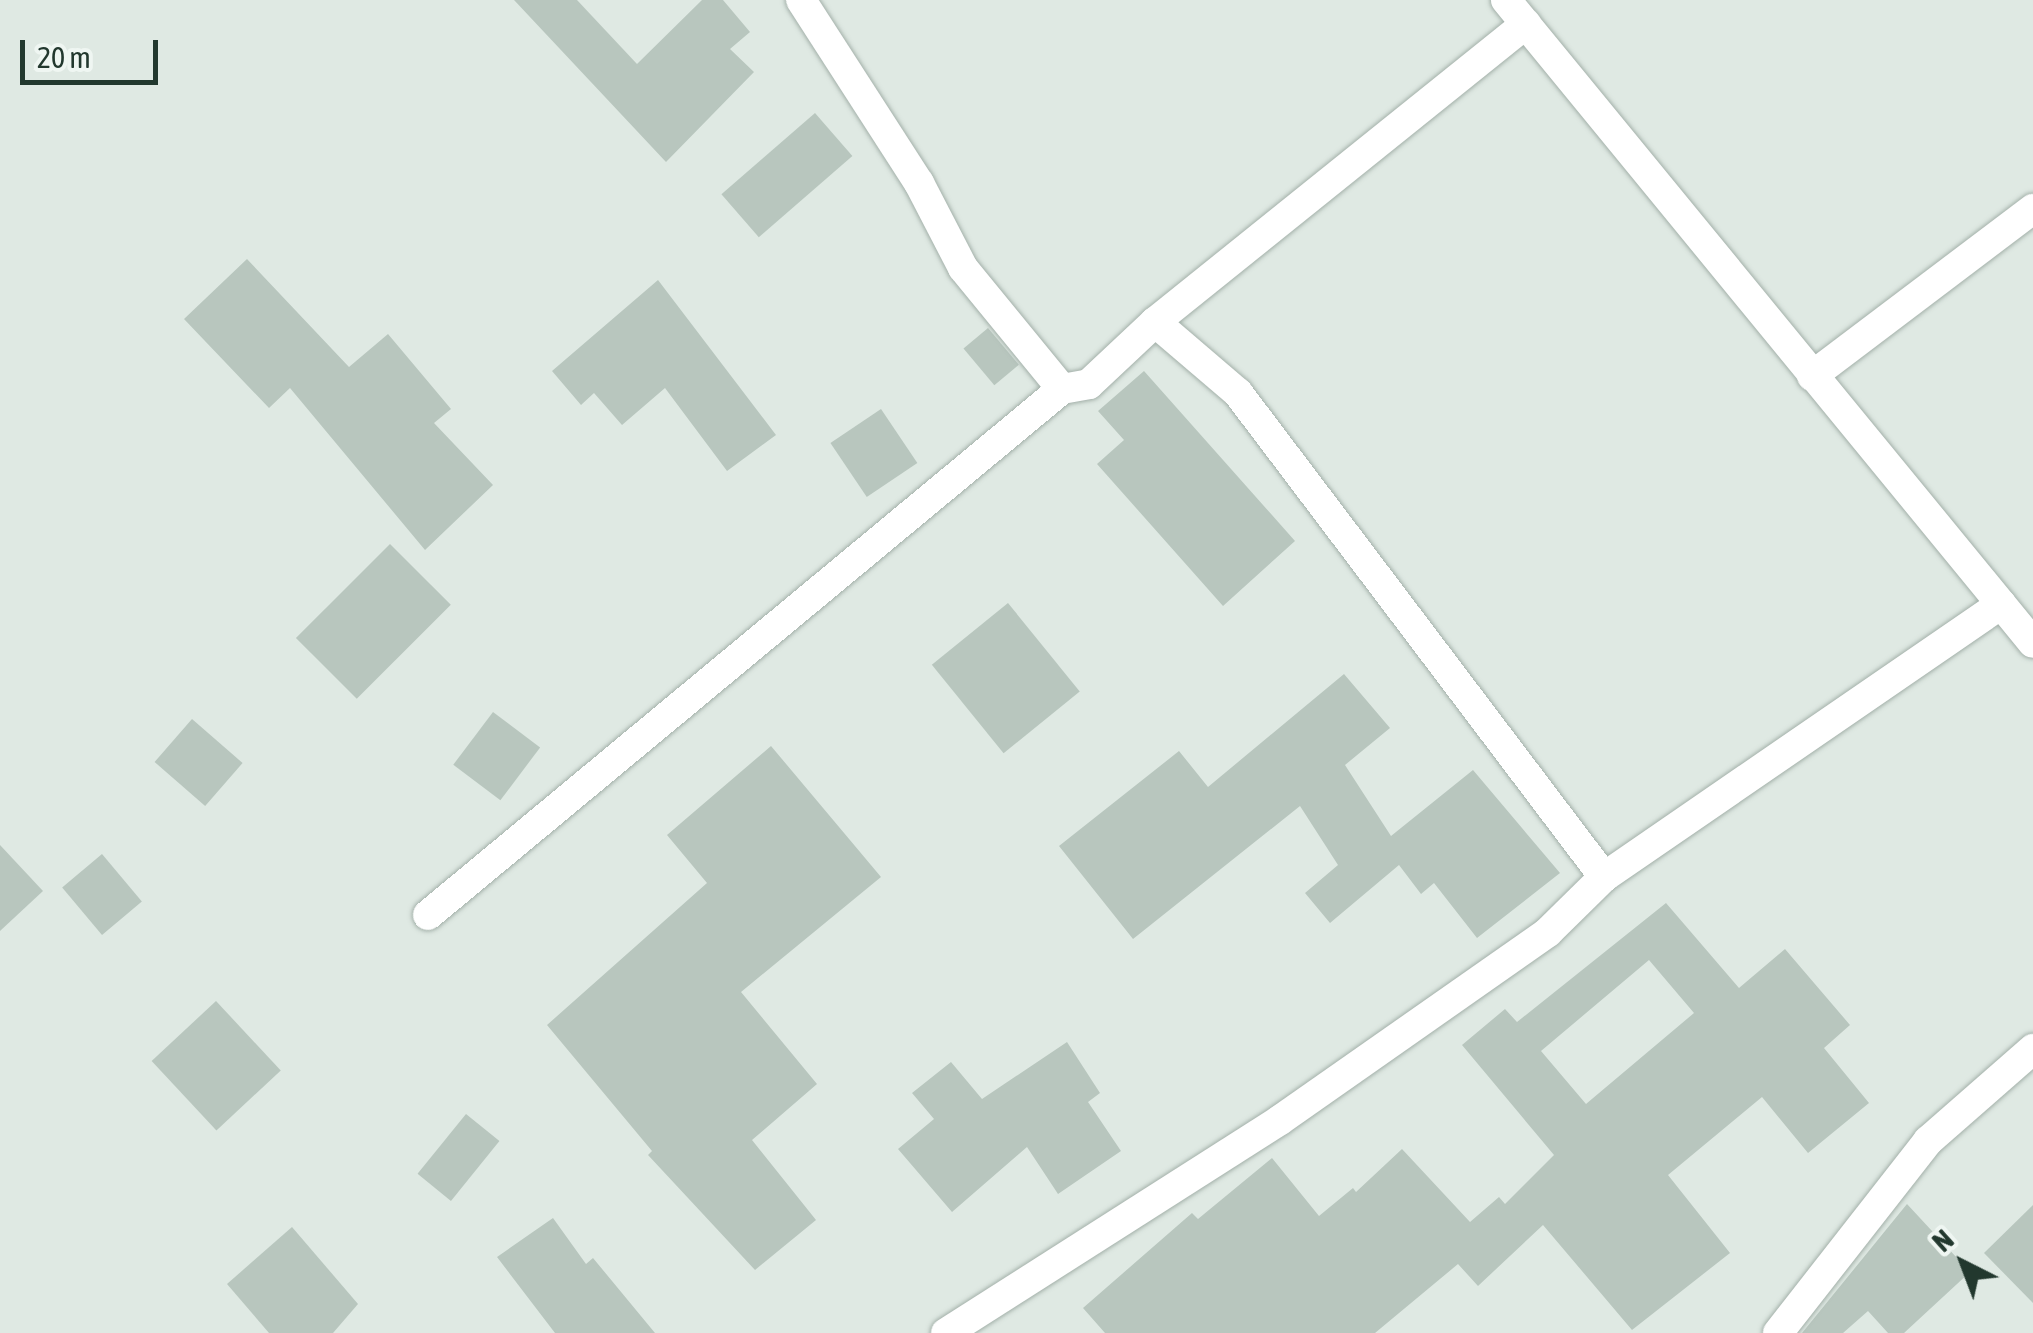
<!DOCTYPE html>
<style>
body{margin:0}
#map{position:relative;width:2033px;height:1333px;overflow:hidden;background:#dfe9e3;font-family:"Asap Condensed",sans-serif}
div>[style]{position:absolute}
[style*='--x']{left:calc(var(--x)*1px);top:calc(var(--y)*1px);width:calc(var(--w)*1px);rotate:calc(var(--a)*1deg)}
.building>*{inset:0;background:#b8c6be;transform-origin:0 0}
.roads{filter:drop-shadow(0 0 2px #a3b0a9) drop-shadow(0 0 2px #a3b0a9)}
.minor>*{height:30px;margin:-15px;padding:0 15px;transform-origin:15px;border-radius:15px;background:#fff}
.tertiary>*{height:30px;margin:-15px;padding:0 15px;transform-origin:15px;border-radius:15px;background:#fff}
span{translate:-50% -50%;white-space:nowrap;text-align:center;line-height:1.15;-webkit-text-stroke:8px #eff6f2;paint-order:stroke}
.north{position:absolute;left:1913px;top:1213px;width:100px;height:100px;-webkit-text-stroke:8px #eff6f2;paint-order:stroke;rotate:318deg;font-size:28px;font-weight:700;line-height:40px;text-align:center;color:#22382e}
.north::after{content:'';display:block;margin:auto;width:35px;height:45px;background:#22382e;clip-path:polygon(50% 0,100% 100%,50% 72%,0 100%)}
.scale{position:absolute;left:20px;top:40px;width:138px;height:45px;box-sizing:border-box;border:5px solid #22382e;border-top:0;padding-left:12px;font-size:30px;line-height:35px;white-space:nowrap;color:#22382e;-webkit-text-stroke:8px #eff6f2;paint-order:stroke}
</style>
<div id="map">
<div class="building">
<i style="clip-path:polygon(514px 0,577px 0,637px 64px,702px 0,723px 0,750px 32px,730px 49px,754px 72px,666px 162px)"></i>
<i style="left:815px;top:113px;width:57px;height:124px;rotate:49deg"></i>
<i style="clip-path:polygon(247px 259px,349px 367px,388px 334px,451px 409px,434px 423px,493px 485px,425px 550px,290px 388px,269px 408px,184px 319px)"></i>
<i style="clip-path:polygon(658px 280px,776px 435px,727px 471px,665px 388px,622px 425px,594px 393px,581px 405px,552px 371px)"></i>
<i style="left:988px;top:328px;width:48px;height:32px;rotate:50deg"></i>
<i style="clip-path:polygon(1144px 371px,1295px 541px,1223px 606px,1097px 464px,1124px 440px,1098px 411px)"></i>
<i style="left:881px;top:409px;width:65px;height:61px;rotate:56deg"></i>
<i style="left:390px;top:544px;width:86px;height:133px;rotate:45deg"></i>
<i style="left:1008px;top:603px;width:114px;height:98px;rotate:51deg"></i>
<i style="clip-path:polygon(1344px 674px,1390px 728px,1345px 765px,1391px 836px,1473px 770px,1560px 873px,1477px 938px,1434px 883px,1421px 894px,1399px 865px,1330px 923px,1305px 893px,1338px 865px,1300px 806px,1133px 939px,1059px 846px,1179px 751px,1208px 787px)"></i>
<i style="left:493px;top:712px;width:59px;height:66px;rotate:37deg"></i>
<i style="left:192px;top:719px;width:67px;height:57px;rotate:41deg"></i>
<i style="clip-path:polygon(771px 746px,881px 877px,741px 992px,817px 1084px,752px 1140px,816px 1220px,755px 1270px,648px 1155px,652px 1151px,547px 1025px,707px 883px,667px 835px)"></i>
<i style="clip-path:polygon(0 845px,43px 891px,0 931px)"></i>
<i style="left:102px;top:854px;width:62px;height:52px;rotate:50deg"></i>
<i style="clip-path:polygon(evenodd,1666px 903px,1739px 988px,1785px 949px,1850px 1025px,1824px 1048px,1869px 1103px,1808px 1153px,1762px 1097px,1668px 1175px,1730px 1253px,1632px 1330px,1543px 1225px,1478px 1286px,1458px 1264px,1375px 1333px,1105px 1333px,1083px 1308px,1192px 1213px,1198px 1219px,1272px 1158px,1319px 1216px,1353px 1188px,1356px 1192px,1402px 1149px,1470px 1222px,1499px 1197px,1505px 1204px,1554px 1155px,1462px 1045px,1505px 1009px,1517px 1022px,1666px 903px,1649px 960px,1694px 1013px,1586px 1104px,1541px 1051px,1649px 960px)"></i>
<i style="left:216px;top:1001px;width:95px;height:88px;rotate:47deg"></i>
<i style="clip-path:polygon(1067px 1042px,1100px 1093px,1088px 1102px,1121px 1151px,1058px 1194px,1027px 1147px,952px 1212px,898px 1149px,934px 1119px,912px 1093px,951px 1062px,982px 1099px)"></i>
<i style="left:466px;top:1114px;width:43px;height:77px;rotate:39deg"></i>
<i style="clip-path:polygon(1907px 1204px,1970px 1272px,1904px 1333px,1888px 1333px,1868px 1311px,1843px 1333px,1802px 1333px)"></i>
<i style="clip-path:polygon(2033px 1205px,2033px 1303px,1984px 1253px)"></i>
<i style="clip-path:polygon(553px 1218px,586px 1264px,593px 1258px,655px 1333px,555px 1333px,497px 1257px)"></i>
<i style="clip-path:polygon(292px 1227px,358px 1304px,333px 1333px,269px 1333px,227px 1284px)"></i>
</div>
<div class="roads">
<div class="minor">
<i style="--x:801;--y:0;--w:218;--a:57.2"></i>
<i style="--x:919;--y:183;--w:96;--a:62.6"></i>
<i style="--x:963;--y:268;--w:156;--a:50.7"></i>
<i style="--x:1062;--y:389;--w:27;--a:-10"></i>
<i style="--x:1089;--y:384;--w:91;--a:-43.2"></i>
<i style="--x:1155;--y:322;--w:476;--a:-38.8"></i>
<i style="--x:1155;--y:322;--w:109;--a:40.5"></i>
<i style="--x:1238;--y:393;--w:607;--a:52.9"></i>
<i style="--x:1812;--y:376;--w:277;--a:-37.1"></i>
<i style="--x:428;--y:915;--w:824;--a:-39.68"></i>
<i style="--x:946;--y:1333;--w:396;--a:-32.5"></i>
<i style="--x:1280;--y:1120;--w:327;--a:-35"></i>
<i style="--x:1548;--y:932;--w:78;--a:-44.5"></i>
<i style="--x:1604;--y:877;--w:482;--a:-34.5"></i>
<i style="--x:1778;--y:1333;--w:244;--a:-52"></i>
<i style="--x:1928;--y:1141;--w:140;--a:-41.2"></i>
</div>
<div class="tertiary">
<i style="--x:1506;--y:0;--w:831;--a:50.66"></i>
</div>
</div>
<div class="north">N</div>
<div class="scale">20 m</div>
</div>
